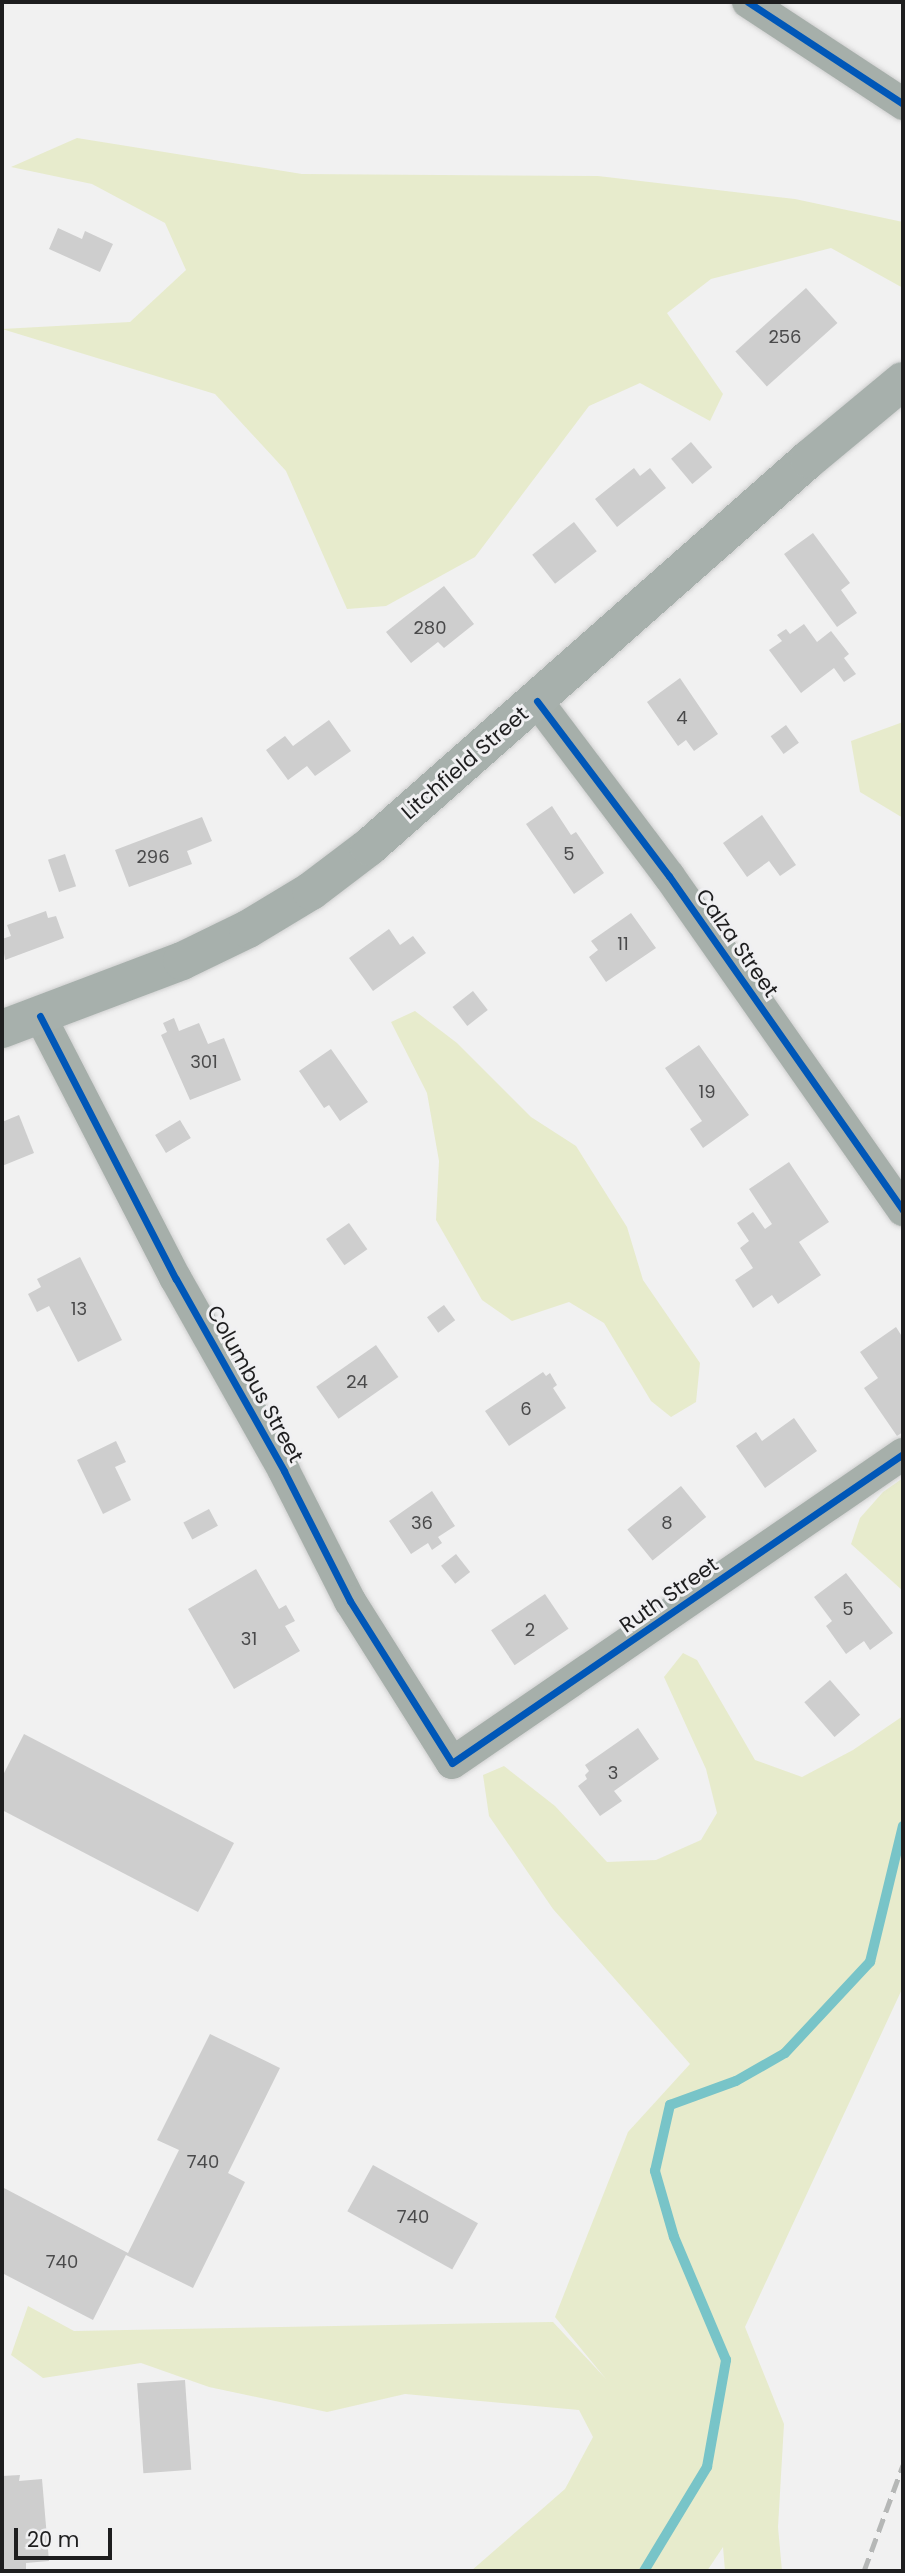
<!DOCTYPE html>
<style>
body{margin:0}
#map{position:relative;width:905px;height:2573px;overflow:hidden;background:#f1f1f1;font-family:Poppins,sans-serif}
div>[style]{position:absolute}
[style*='--x']{left:calc(var(--x)*1px);top:calc(var(--y)*1px);width:calc(var(--w)*1px);rotate:calc(var(--a)*1deg)}
.green>*{inset:0;background:#e7ebcc}
.stream>*{height:10px;margin:-5px;padding:0 5px;transform-origin:5px;border-radius:5px;background:#78c4c8}
.building>*{inset:0;background:#cecece;transform-origin:0 0}
.roads{filter:drop-shadow(0 0 2px #cfcfcf) drop-shadow(0 0 2px #cfcfcf)}
.minor>*{height:32px;margin:-16px;padding:0 16px;transform-origin:16px;border-radius:16px;background:#a6afaa}
.major>*{height:38px;margin:-19px;padding:0 19px;transform-origin:19px;border-radius:19px;background:#a7b0ac}
.rail>*{height:5px;margin-top:-2.5px;transform-origin:0;background:repeating-linear-gradient(90deg,#b5b7b6 0 14px,transparent 0 21px)}
.cycleway>*{height:7px;margin:-3.5px;padding:0 3.5px;transform-origin:3.5px;border-radius:3.5px;background:#0057b8}
span{translate:-50% -50%;white-space:nowrap;text-align:center;line-height:1.15;-webkit-text-stroke:6px #f0f0f2;paint-order:stroke}
.number-label{font-size:18px;color:#4a4a4b}
.number-label span{-webkit-text-stroke-width:0}
.street-label{font-size:21px;color:#1e1e1f}
.frame{position:absolute;inset:0;border:4px solid #1e1e1f;pointer-events:none}
.scale{position:absolute;left:14px;top:2528px;width:98px;height:32px;box-sizing:border-box;border:4px solid #1e1e1f;border-top:0;padding-left:9px;font-size:21px;line-height:24px;white-space:nowrap;color:#1e1e1f;-webkit-text-stroke:5px #f0f0f2;paint-order:stroke}
</style>
<div id="map">
<div class="green">
<i style="clip-path:polygon(77px 138px,302px 174px,598px 176px,795px 199px,903px 222px,903px 288px,831px 248px,711px 279px,667px 313px,723px 394px,710px 421px,640px 383px,589px 406px,475px 557px,386px 606px,347px 609px,286px 471px,215px 394px,2px 329px,130px 322px,186px 270px,165px 223px,92px 184px,11px 167px)"></i>
<i style="clip-path:polygon(903px 722px,903px 818px,860px 792px,851px 741px)"></i>
<i style="clip-path:polygon(415px 1011px,457px 1043px,531px 1117px,576px 1146px,627px 1227px,643px 1280px,700px 1363px,696px 1402px,671px 1417px,651px 1401px,604px 1323px,569px 1302px,512px 1321px,482px 1300px,436px 1220px,439px 1161px,427px 1093px,391px 1022px)"></i>
<i style="clip-path:polygon(903px 1478px,903px 1591px,851px 1544px,860px 1518px,883px 1492px)"></i>
<i style="clip-path:polygon(683px 1653px,697px 1660px,755px 1760px,802px 1777px,853px 1750px,903px 1716px,903px 1987px,745px 2327px,784px 2424px,778px 2527px,782px 2571px,725px 2571px,723px 2547px,707px 2571px,471px 2571px,565px 2489px,593px 2437px,579px 2410px,405px 2394px,327px 2412px,209px 2387px,141px 2363px,43px 2378px,11px 2355px,28px 2306px,74px 2331px,553px 2322px,606px 2379px,555px 2317px,628px 2132px,690px 2064px,553px 1909px,489px 1816px,483px 1775px,504px 1766px,555px 1806px,607px 1862px,656px 1860px,701px 1840px,717px 1813px,706px 1769px,664px 1677px)"></i>
</div>
<div class="stream">
<i style="--x:644;--y:2571;--w:122;--a:-58.8"></i>
<i style="--x:707;--y:2467;--w:109;--a:-79.9"></i>
<i style="--x:726;--y:2360;--w:134;--a:-112.9"></i>
<i style="--x:674;--y:2237;--w:69;--a:-106.1"></i>
<i style="--x:655;--y:2171;--w:68;--a:-77.2"></i>
<i style="--x:670;--y:2105;--w:70;--a:-20"></i>
<i style="--x:736;--y:2081;--w:56;--a:-29.7"></i>
<i style="--x:785;--y:2053;--w:125;--a:-47"></i>
<i style="--x:870;--y:1962;--w:140;--a:-76.4"></i>
</div>
<div class="building">
<i style="clip-path:polygon(58px 228px,82px 239px,85px 231px,113px 244px,100px 272px,49px 249px)"></i>
<i style="left:806px;top:288px;width:47px;height:95px;rotate:48deg"></i>
<i style="left:691px;top:442px;width:33px;height:26px;rotate:50deg"></i>
<i style="clip-path:polygon(634px 468px,640px 476px,650px 468px,666px 488px,617px 527px,595px 499px)"></i>
<i style="left:574px;top:522px;width:37px;height:53px;rotate:52deg"></i>
<i style="clip-path:polygon(813px 533px,850px 583px,841px 590px,857px 613px,837px 627px,784px 554px)"></i>
<i style="clip-path:polygon(444px 586px,474px 624px,444px 648px,438px 642px,411px 663px,386px 632px)"></i>
<i style="clip-path:polygon(804px 624px,817px 642px,831px 631px,849px 654px,844px 658px,856px 674px,844px 682px,834px 668px,801px 693px,769px 650px,782px 641px,777px 635px,786px 629px,790px 634px)"></i>
<i style="clip-path:polygon(680px 678px,718px 734px,694px 751px,686px 740px,678px 746px,647px 702px)"></i>
<i style="clip-path:polygon(329px 720px,351px 751px,315px 776px,307px 766px,288px 780px,266px 750px,285px 736px,293px 746px)"></i>
<i style="left:786px;top:725px;width:22px;height:19px;rotate:54deg"></i>
<i style="clip-path:polygon(552px 806px,571px 835px,576px 832px,604px 873px,574px 894px,526px 824px)"></i>
<i style="clip-path:polygon(762px 815px,796px 865px,780px 876px,769px 861px,747px 877px,723px 843px)"></i>
<i style="clip-path:polygon(202px 817px,212px 841px,187px 851px,192px 864px,129px 887px,115px 850px)"></i>
<i style="left:65px;top:854px;width:34px;height:18px;rotate:71deg"></i>
<i style="clip-path:polygon(46px 911px,48px 918px,56px 916px,64px 938px,5px 960px,2px 939px,11px 936px,7px 925px)"></i>
<i style="clip-path:polygon(631px 913px,656px 948px,606px 982px,589px 957px,598px 950px,591px 941px)"></i>
<i style="clip-path:polygon(389px 929px,400px 945px,413px 936px,426px 953px,373px 991px,349px 958px)"></i>
<i style="left:473px;top:991px;width:24px;height:26px;rotate:52deg"></i>
<i style="clip-path:polygon(174px 1018px,179px 1031px,199px 1023px,208px 1044px,224px 1038px,241px 1080px,190px 1100px,161px 1035px,167px 1032px,163px 1023px)"></i>
<i style="clip-path:polygon(699px 1045px,749px 1115px,703px 1148px,690px 1129px,702px 1121px,665px 1068px)"></i>
<i style="clip-path:polygon(331px 1049px,368px 1102px,340px 1121px,329px 1105px,324px 1108px,299px 1071px)"></i>
<i style="clip-path:polygon(19px 1115px,34px 1153px,2px 1166px,2px 1122px)"></i>
<i style="left:180px;top:1120px;width:21px;height:29px;rotate:59deg"></i>
<i style="clip-path:polygon(789px 1162px,829px 1222px,799px 1242px,821px 1275px,778px 1304px,772px 1295px,753px 1308px,735px 1280px,753px 1268px,740px 1248px,749px 1241px,737px 1223px,753px 1212px,765px 1229px,772px 1224px,749px 1189px)"></i>
<i style="left:349px;top:1223px;width:32px;height:28px;rotate:55deg"></i>
<i style="clip-path:polygon(80px 1257px,122px 1340px,78px 1362px,49px 1306px,37px 1312px,28px 1294px,41px 1287px,37px 1279px)"></i>
<i style="left:444px;top:1305px;width:19px;height:21px;rotate:54deg"></i>
<i style="clip-path:polygon(896px 1327px,903px 1338px,903px 1432px,897px 1436px,864px 1388px,878px 1378px,860px 1352px)"></i>
<i style="left:376px;top:1345px;width:39px;height:73px;rotate:55deg"></i>
<i style="clip-path:polygon(543px 1372px,546px 1376px,550px 1373px,557px 1385px,553px 1388px,566px 1408px,509px 1446px,485px 1411px)"></i>
<i style="clip-path:polygon(794px 1418px,817px 1451px,765px 1488px,736px 1446px,756px 1432px,762px 1441px)"></i>
<i style="clip-path:polygon(116px 1441px,126px 1462px,115px 1467px,131px 1500px,103px 1514px,77px 1460px)"></i>
<i style="left:681px;top:1486px;width:40px;height:69px;rotate:51deg"></i>
<i style="clip-path:polygon(432px 1491px,455px 1526px,438px 1537px,442px 1543px,432px 1550px,428px 1543px,411px 1554px,389px 1521px)"></i>
<i style="left:209px;top:1509px;width:19px;height:29px;rotate:62deg"></i>
<i style="left:456px;top:1554px;width:23px;height:19px;rotate:52deg"></i>
<i style="clip-path:polygon(256px 1569px,279px 1609px,286px 1605px,295px 1621px,285px 1626px,300px 1651px,234px 1689px,188px 1609px)"></i>
<i style="clip-path:polygon(846px 1573px,893px 1633px,870px 1650px,864px 1641px,846px 1654px,826px 1626px,832px 1621px,814px 1597px)"></i>
<i style="left:545px;top:1594px;width:42px;height:65px;rotate:56deg"></i>
<i style="left:830px;top:1680px;width:46px;height:34px;rotate:49deg"></i>
<i style="clip-path:polygon(638px 1728px,659px 1759px,614px 1791px,622px 1801px,600px 1816px,578px 1786px,587px 1779px,585px 1775px,589px 1771px,585px 1765px)"></i>
<i style="clip-path:polygon(24px 1734px,234px 1843px,198px 1912px,2px 1810px,2px 1777px)"></i>
<i style="clip-path:polygon(210px 2034px,280px 2068px,228px 2173px,245px 2182px,193px 2288px,126px 2255px,93px 2320px,2px 2273px,2px 2187px,128px 2253px,179px 2150px,157px 2140px)"></i>
<i style="left:373px;top:2165px;width:120px;height:53px;rotate:29deg"></i>
<i style="left:185px;top:2380px;width:90px;height:48px;rotate:86deg"></i>
<i style="clip-path:polygon(20px 2475px,19px 2481px,42px 2479px,49px 2561px,26px 2563px,26px 2571px,2px 2571px,2px 2476px)"></i>
</div>
<div class="roads">
<div class="minor">
<i style="--x:748;--y:2;--w:186;--a:33.3"></i>
<i style="--x:537;--y:701;--w:219;--a:53"></i>
<i style="--x:669;--y:876;--w:408;--a:55"></i>
<i style="--x:40;--y:1016;--w:296;--a:62.7"></i>
<i style="--x:176;--y:1279;--w:220;--a:60.6"></i>
<i style="--x:284;--y:1471;--w:146;--a:63.1"></i>
<i style="--x:350;--y:1601;--w:191;--a:57.8"></i>
<i style="--x:452;--y:1763;--w:547;--a:-34.42"></i>
</div>
<div class="major">
<i style="--x:2;--y:1029;--w:192;--a:-20.7"></i>
<i style="--x:182;--y:961;--w:73;--a:-25.9"></i>
<i style="--x:248;--y:929;--w:74;--a:-31.1"></i>
<i style="--x:311;--y:891;--w:73;--a:-37.2"></i>
<i style="--x:369;--y:847;--w:587;--a:-41.41"></i>
<i style="--x:809;--y:459;--w:122;--a:-39.7"></i>
</div>
</div>
<div class="rail">
<i style="--x:864;--y:2571;--w:113;--a:-69.8"></i>
</div>
<div class="cycleway">
<i style="--x:748;--y:2;--w:186;--a:33.3"></i>
<i style="--x:537;--y:701;--w:219;--a:53"></i>
<i style="--x:669;--y:876;--w:408;--a:55"></i>
<i style="--x:40;--y:1016;--w:296;--a:62.7"></i>
<i style="--x:176;--y:1279;--w:220;--a:60.6"></i>
<i style="--x:284;--y:1471;--w:146;--a:63.1"></i>
<i style="--x:350;--y:1601;--w:191;--a:57.8"></i>
<i style="--x:452;--y:1763;--w:547;--a:-34.42"></i>
</div>
<div class="number-label">
<span style="left:785px;top:337px">256</span>
<span style="left:430px;top:628px">280</span>
<span style="left:682px;top:718px">4</span>
<span style="left:569px;top:854px">5</span>
<span style="left:153px;top:857px">296</span>
<span style="left:623px;top:944px">11</span>
<span style="left:204px;top:1062px">301</span>
<span style="left:707px;top:1092px">19</span>
<span style="left:79px;top:1309px">13</span>
<span style="left:357px;top:1382px">24</span>
<span style="left:526px;top:1409px">6</span>
<span style="left:422px;top:1523px">36</span>
<span style="left:667px;top:1523px">8</span>
<span style="left:848px;top:1609px">5</span>
<span style="left:530px;top:1630px">2</span>
<span style="left:249px;top:1639px">31</span>
<span style="left:613px;top:1773px">3</span>
<span style="left:203px;top:2162px">740</span>
<span style="left:413px;top:2217px">740</span>
<span style="left:62px;top:2262px">740</span>
</div>
<div class="street-label">
<span style="left:465px;top:763px;rotate:-41deg">Litchfield Street</span>
<span style="left:737px;top:943px;rotate:55deg">Calza Street</span>
<span style="left:255px;top:1384px;rotate:61deg">Columbus Street</span>
<span style="left:669px;top:1595px;rotate:-35deg">Ruth Street</span>
</div>
<div class="frame"></div>
<div class="scale">20 m</div>
</div>
